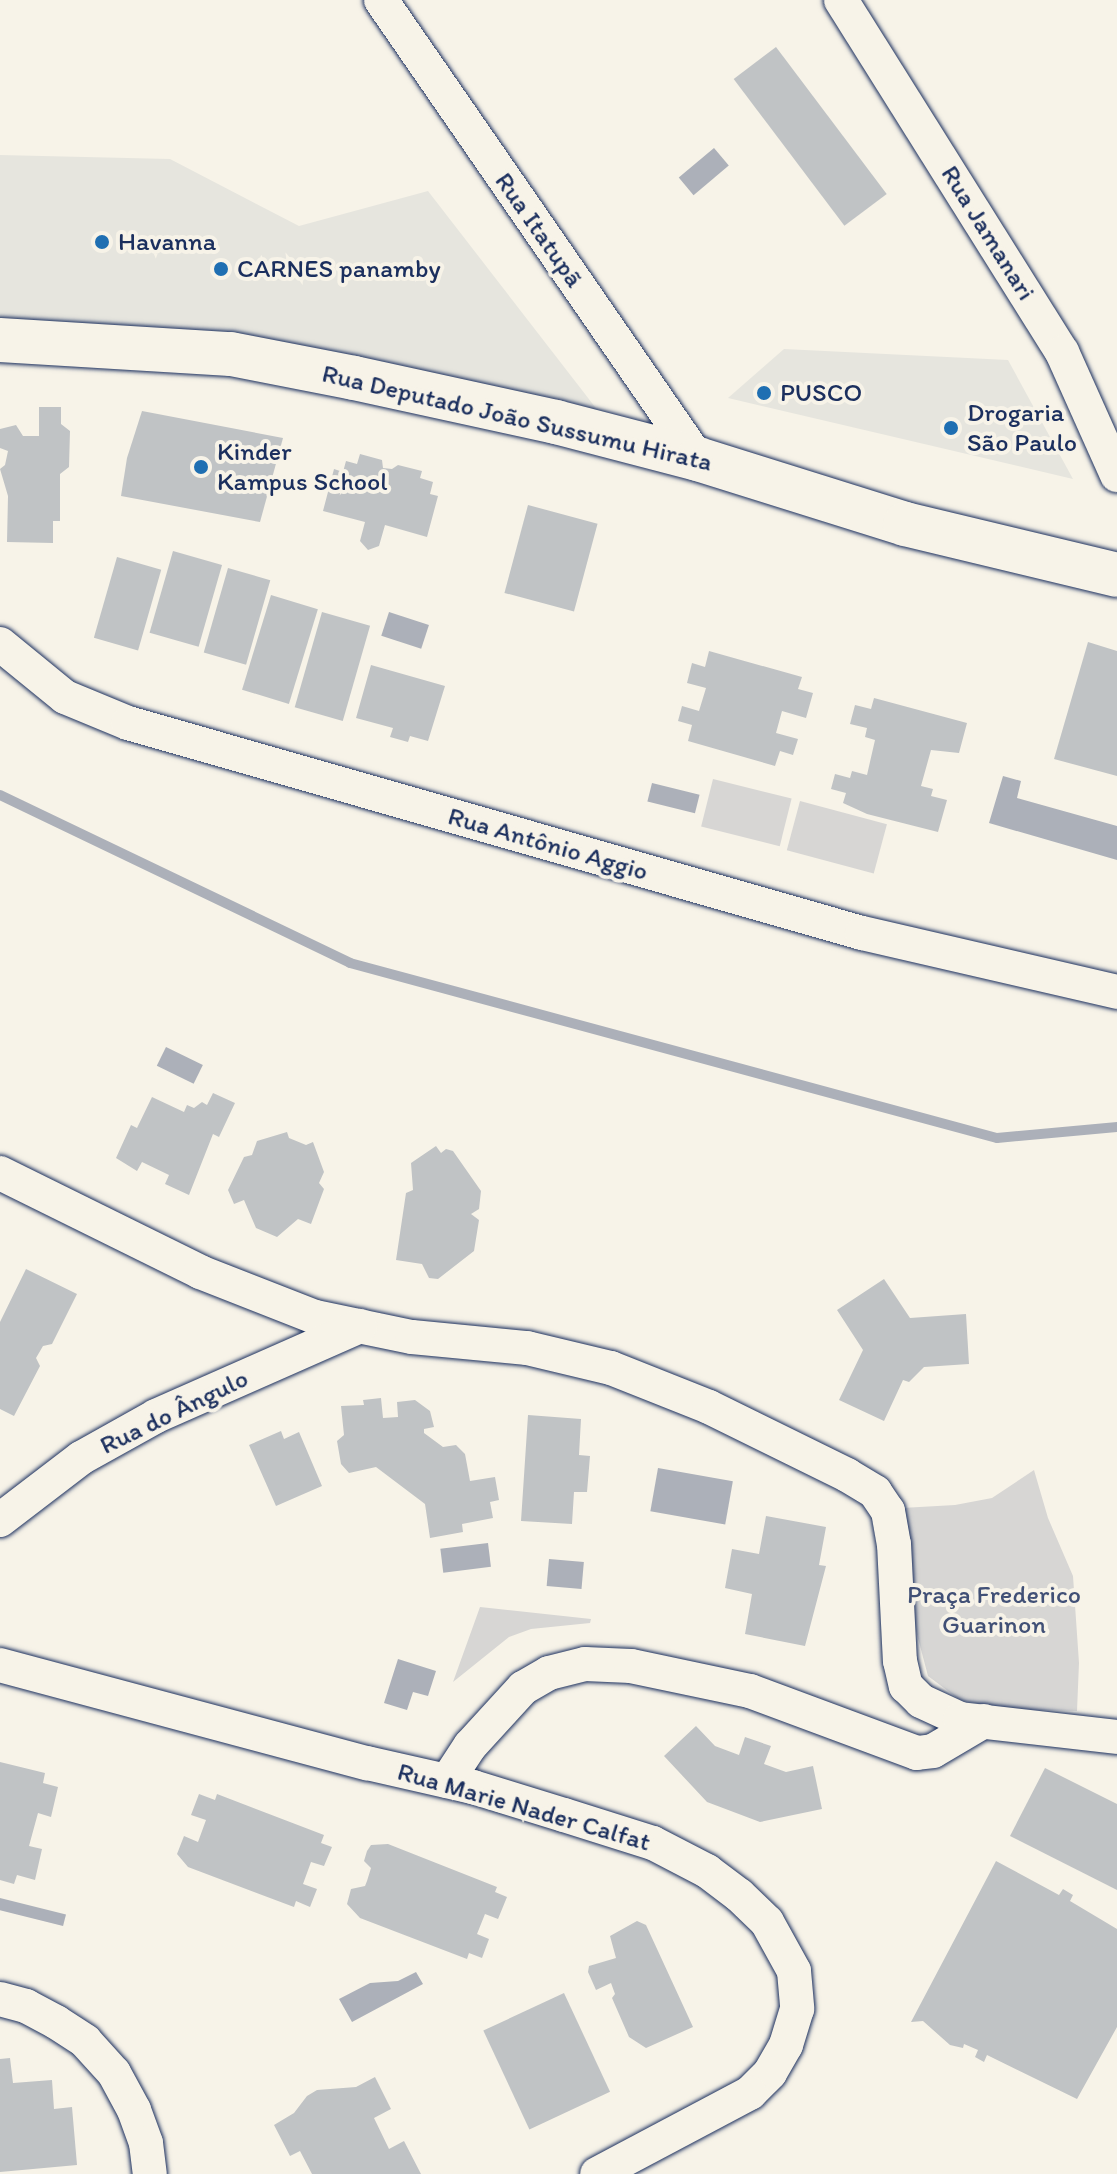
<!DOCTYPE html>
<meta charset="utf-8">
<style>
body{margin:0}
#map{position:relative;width:1117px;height:2174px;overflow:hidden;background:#f7f3e8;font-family:Itim,sans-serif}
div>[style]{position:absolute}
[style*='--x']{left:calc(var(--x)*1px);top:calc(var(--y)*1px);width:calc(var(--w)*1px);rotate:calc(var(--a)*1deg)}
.built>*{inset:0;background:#e6e5de}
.green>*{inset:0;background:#d7d6d4;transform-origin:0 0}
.water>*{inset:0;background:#acb0b9;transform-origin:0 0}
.stream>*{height:10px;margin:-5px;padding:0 5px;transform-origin:5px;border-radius:5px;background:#acb0b9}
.building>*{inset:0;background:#c0c3c5;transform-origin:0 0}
.roads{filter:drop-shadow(0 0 2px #1b2f5e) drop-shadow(0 0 2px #1b2f5e)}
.street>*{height:34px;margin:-17px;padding:0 17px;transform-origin:17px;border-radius:17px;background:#f7f3e8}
.secondary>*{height:44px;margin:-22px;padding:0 22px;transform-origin:22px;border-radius:22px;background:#f7f3e8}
.dots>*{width:22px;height:22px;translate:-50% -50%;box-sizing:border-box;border:4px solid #f7f3e8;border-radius:50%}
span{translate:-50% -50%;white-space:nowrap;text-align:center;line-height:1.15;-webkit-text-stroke:8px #f7f3e8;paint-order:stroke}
.street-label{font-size:26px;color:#1b2f5e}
.poi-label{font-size:26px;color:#1b2f5e}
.left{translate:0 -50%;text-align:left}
.park-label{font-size:26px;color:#415076}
</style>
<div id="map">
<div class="built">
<i style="clip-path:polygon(0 155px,170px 159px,299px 226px,428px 191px,609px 425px,0 329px)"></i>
<i style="clip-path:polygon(784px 349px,1008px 360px,1073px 479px,728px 398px)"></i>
</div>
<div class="green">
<i style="left:713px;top:779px;width:81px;height:49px;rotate:14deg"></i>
<i style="left:800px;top:801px;width:90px;height:51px;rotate:15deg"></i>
<i style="clip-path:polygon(1034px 1470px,1048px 1518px,1073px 1576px,1079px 1663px,1077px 1711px,1006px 1709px,960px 1700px,928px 1676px,914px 1623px,902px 1508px,955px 1505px,992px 1498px)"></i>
<i style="clip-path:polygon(480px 1607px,591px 1619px,590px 1623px,531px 1629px,509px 1637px,453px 1682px)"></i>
</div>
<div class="water">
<i style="left:714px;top:148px;width:23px;height:46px;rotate:50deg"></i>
<i style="left:389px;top:612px;width:42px;height:25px;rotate:18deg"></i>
<i style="clip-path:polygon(1003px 776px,1021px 781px,1017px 798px,1117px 826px,1117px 860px,989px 823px)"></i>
<i style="left:652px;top:783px;width:49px;height:19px;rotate:14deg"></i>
<i style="left:166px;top:1047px;width:41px;height:21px;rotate:26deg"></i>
<i style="left:658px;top:1468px;width:76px;height:44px;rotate:10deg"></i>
<i style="left:488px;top:1543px;width:24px;height:48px;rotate:83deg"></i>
<i style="left:549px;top:1559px;width:35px;height:27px;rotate:5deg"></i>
<i style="clip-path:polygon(398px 1659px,436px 1671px,428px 1696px,413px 1692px,407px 1710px,384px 1703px)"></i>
<i style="left:0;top:1898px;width:68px;height:12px;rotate:14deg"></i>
<i style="clip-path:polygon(416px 1972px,423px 1984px,352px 2022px,339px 1999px,370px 1983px,398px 1981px)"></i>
</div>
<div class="stream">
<i style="--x:0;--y:795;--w:388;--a:25.6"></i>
<i style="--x:350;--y:963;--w:670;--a:15.14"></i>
<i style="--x:997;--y:1138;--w:121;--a:-5.2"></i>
</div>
<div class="building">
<i style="left:776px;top:47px;width:184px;height:53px;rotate:53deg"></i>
<i style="clip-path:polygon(39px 407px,61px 407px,61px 424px,70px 431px,69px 467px,60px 474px,60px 521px,53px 521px,53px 543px,7px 542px,8px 496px,0 469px,5px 465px,8px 451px,0 448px,0 429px,16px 425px,23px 436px,39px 436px)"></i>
<i style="clip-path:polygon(142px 411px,283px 438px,260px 522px,121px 496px,127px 458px)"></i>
<i style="clip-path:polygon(360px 454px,382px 460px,383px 468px,392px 469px,398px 465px,422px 471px,420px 478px,433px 482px,430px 494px,438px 496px,427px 537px,385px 525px,379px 546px,368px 550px,360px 541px,365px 522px,323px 511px,334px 469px,343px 472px,346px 461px,357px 464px)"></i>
<i style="left:528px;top:505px;width:72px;height:91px;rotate:15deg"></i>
<i style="left:173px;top:551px;width:51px;height:85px;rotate:16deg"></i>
<i style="left:117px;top:557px;width:46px;height:84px;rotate:16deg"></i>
<i style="left:228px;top:568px;width:44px;height:88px;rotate:16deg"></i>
<i style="left:271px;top:595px;width:49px;height:99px;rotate:17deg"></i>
<i style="left:322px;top:612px;width:50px;height:99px;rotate:16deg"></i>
<i style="clip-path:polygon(1088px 642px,1117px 651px,1117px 776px,1054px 759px)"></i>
<i style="clip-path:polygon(709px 651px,802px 677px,798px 689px,813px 693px,806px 718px,782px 711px,776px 733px,798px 739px,793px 755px,780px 751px,775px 766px,688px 741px,692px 725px,678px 721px,682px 706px,699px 711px,706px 688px,687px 683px,692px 663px,705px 667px)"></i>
<i style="clip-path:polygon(371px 665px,445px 686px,428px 741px,410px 736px,408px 742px,390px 737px,393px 728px,356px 718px)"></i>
<i style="clip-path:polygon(874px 698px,967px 723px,959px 753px,931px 750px,921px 786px,933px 789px,931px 796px,947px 800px,938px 832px,867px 814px,843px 803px,846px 793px,831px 789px,835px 774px,850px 778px,852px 771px,867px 775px,875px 740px,865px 737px,867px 728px,850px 724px,855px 705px,871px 709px)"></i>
<i style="clip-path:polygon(213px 1093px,235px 1103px,219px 1137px,213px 1134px,189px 1195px,165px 1184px,169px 1175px,142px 1162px,137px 1171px,116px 1158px,131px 1125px,137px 1128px,152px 1097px,184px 1112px,187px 1105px,194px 1108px,202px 1102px,207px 1105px)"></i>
<i style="clip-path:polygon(287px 1132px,289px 1138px,306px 1145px,313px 1142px,324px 1172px,319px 1183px,324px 1189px,311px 1224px,298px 1219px,277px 1237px,256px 1228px,244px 1200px,234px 1204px,228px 1190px,244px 1157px,252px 1155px,257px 1141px)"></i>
<i style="clip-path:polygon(436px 1146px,441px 1153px,446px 1149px,453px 1151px,481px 1191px,479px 1209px,471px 1214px,479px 1220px,474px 1251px,438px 1279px,429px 1278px,422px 1264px,396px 1260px,406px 1193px,413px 1190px,411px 1163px)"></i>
<i style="clip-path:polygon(26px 1269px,77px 1294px,52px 1344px,43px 1346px,36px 1358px,40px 1366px,14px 1416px,0 1409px,0 1322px)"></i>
<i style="clip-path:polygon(884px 1279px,910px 1318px,966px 1314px,969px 1364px,924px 1367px,909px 1382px,903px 1380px,884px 1421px,839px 1400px,863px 1350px,837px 1310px)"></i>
<i style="clip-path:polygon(381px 1398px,383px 1418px,398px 1417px,397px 1402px,415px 1400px,430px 1411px,434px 1427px,424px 1429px,424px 1433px,443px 1447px,456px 1445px,465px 1454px,470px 1481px,495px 1477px,499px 1500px,490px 1502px,493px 1518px,462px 1524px,463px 1532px,430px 1538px,425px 1504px,376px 1467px,349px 1473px,341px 1464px,337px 1441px,344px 1435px,341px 1406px,364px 1405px,363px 1400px)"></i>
<i style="clip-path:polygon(528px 1415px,581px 1419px,579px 1455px,590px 1456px,587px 1492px,574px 1492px,572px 1524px,521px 1521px)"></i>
<i style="clip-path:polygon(281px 1431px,284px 1439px,299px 1432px,322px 1486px,276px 1506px,249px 1445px)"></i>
<i style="clip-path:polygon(766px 1516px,826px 1527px,819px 1565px,826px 1566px,805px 1646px,745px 1634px,752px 1594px,725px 1588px,732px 1549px,759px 1554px)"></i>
<i style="clip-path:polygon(696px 1726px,715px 1746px,739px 1755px,745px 1737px,771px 1746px,764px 1764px,786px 1772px,813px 1766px,822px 1809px,760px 1822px,707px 1802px,664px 1756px)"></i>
<i style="clip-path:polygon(0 1762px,45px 1773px,43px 1783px,58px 1787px,51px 1817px,38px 1813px,29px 1846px,42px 1849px,35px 1880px,17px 1875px,14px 1884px,0 1880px)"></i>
<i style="clip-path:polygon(1045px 1768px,1117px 1804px,1117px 1890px,1010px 1836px)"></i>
<i style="clip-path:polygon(199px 1794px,215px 1800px,217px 1794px,324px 1835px,321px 1843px,332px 1847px,324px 1866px,311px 1862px,303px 1884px,317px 1889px,310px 1907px,296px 1901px,294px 1907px,188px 1867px,177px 1854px,184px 1836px,198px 1842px,206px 1820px,191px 1815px)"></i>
<i style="clip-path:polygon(388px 1844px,497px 1887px,495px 1892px,507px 1897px,498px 1919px,485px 1914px,477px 1934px,489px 1939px,482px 1958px,469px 1953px,467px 1959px,360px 1918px,347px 1904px,351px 1889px,365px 1886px,367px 1881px,371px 1868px,364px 1861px,367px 1851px,371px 1845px)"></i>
<i style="clip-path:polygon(996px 1861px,1059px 1895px,1063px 1889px,1073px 1895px,1070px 1901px,1117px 1929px,1117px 2027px,1077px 2099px,987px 2055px,984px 2062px,975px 2057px,978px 2050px,964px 2044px,963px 2048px,950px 2045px,923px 2021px,911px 2022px)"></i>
<i style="clip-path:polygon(637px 1921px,646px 1925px,693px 2027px,646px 2048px,629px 2037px,612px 1998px,615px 1994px,611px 1983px,596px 1990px,588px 1972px,589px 1966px,616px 1958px,610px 1936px)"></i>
<i style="left:564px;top:1993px;width:109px;height:89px;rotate:65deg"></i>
<i style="clip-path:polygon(10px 2058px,13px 2083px,52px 2080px,54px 2109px,72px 2107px,77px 2165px,0 2172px,0 2059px)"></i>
<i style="clip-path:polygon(375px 2077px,391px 2109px,374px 2118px,389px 2149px,404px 2141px,421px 2174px,312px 2174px,300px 2151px,290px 2156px,274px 2125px,294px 2113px,307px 2096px,317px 2090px,356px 2087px)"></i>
</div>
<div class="roads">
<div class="street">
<i style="--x:381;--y:0;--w:558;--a:55.37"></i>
<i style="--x:841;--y:0;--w:416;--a:57.9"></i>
<i style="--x:1062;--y:352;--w:135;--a:65.9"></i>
<i style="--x:0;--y:644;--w:84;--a:39.2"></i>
<i style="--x:65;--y:697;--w:68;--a:22.4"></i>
<i style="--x:128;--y:723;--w:763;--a:15.97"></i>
<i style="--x:862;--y:933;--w:262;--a:13"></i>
<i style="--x:0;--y:1173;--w:223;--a:26.3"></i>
<i style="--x:200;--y:1272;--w:123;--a:21.4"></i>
<i style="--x:315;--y:1317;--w:99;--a:11.7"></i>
<i style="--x:412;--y:1337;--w:116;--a:5.5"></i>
<i style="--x:527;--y:1348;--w:86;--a:13.4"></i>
<i style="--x:611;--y:1368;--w:105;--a:21.7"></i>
<i style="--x:709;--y:1407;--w:154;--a:26.2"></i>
<i style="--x:847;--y:1475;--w:33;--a:31"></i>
<i style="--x:875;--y:1492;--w:23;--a:56"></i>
<i style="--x:888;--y:1511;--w:34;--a:80"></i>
<i style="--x:894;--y:1544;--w:117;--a:87.1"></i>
<i style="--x:900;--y:1661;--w:26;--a:77"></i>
<i style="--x:906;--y:1686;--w:21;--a:45"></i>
<i style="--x:921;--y:1701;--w:43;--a:24.8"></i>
<i style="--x:960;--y:1719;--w:158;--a:6.5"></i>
<i style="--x:0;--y:1520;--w:102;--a:-37.4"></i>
<i style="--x:81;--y:1458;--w:86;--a:-29.2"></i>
<i style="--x:156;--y:1416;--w:223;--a:-23.8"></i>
<i style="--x:0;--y:1665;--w:380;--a:15"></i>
<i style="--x:367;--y:1763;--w:109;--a:12.8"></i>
<i style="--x:473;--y:1787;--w:95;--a:17.1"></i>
<i style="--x:564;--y:1815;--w:93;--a:17.5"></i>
<i style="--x:653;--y:1843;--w:61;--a:27.4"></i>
<i style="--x:707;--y:1871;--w:40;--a:37"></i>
<i style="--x:739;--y:1895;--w:39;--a:44"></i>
<i style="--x:767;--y:1922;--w:56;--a:61.1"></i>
<i style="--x:794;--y:1971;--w:38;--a:85"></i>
<i style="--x:797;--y:2009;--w:38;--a:107"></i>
<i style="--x:786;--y:2045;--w:32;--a:120"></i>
<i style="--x:770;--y:2073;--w:28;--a:135"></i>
<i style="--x:750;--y:2093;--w:173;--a:152.1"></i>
<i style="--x:447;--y:1781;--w:42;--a:-56.7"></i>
<i style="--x:470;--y:1746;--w:79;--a:-47.6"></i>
<i style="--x:523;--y:1688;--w:30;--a:-30"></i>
<i style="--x:549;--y:1673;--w:37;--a:-14"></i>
<i style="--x:585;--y:1664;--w:46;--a:2.5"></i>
<i style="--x:631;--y:1666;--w:122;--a:11.9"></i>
<i style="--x:750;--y:1691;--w:178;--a:20.4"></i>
<i style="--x:917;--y:1753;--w:16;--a:-7"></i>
<i style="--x:933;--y:1751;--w:59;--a:-30.5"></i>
<i style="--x:0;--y:1999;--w:27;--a:15"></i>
<i style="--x:26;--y:2006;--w:34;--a:28"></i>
<i style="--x:56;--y:2022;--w:35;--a:33"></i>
<i style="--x:85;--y:2041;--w:43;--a:47.8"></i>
<i style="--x:114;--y:2073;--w:42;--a:61.6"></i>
<i style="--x:134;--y:2110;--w:35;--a:70"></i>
<i style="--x:146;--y:2143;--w:31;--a:83"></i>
</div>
<div class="secondary">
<i style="--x:0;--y:340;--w:231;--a:3.5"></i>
<i style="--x:231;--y:354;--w:125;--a:11"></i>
<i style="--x:354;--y:378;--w:207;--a:12.3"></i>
<i style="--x:556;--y:422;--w:147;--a:14.6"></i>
<i style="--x:698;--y:459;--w:217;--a:17.4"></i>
<i style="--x:905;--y:524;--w:218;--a:13.5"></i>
</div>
</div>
<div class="dots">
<i style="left:102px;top:242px;background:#1f6fb2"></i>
<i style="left:221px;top:269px;background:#1f6fb2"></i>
<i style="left:764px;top:393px;background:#1f6fb2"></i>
<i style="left:951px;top:428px;background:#1f6fb2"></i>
<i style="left:201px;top:467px;background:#1f6fb2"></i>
</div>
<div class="street-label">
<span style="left:539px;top:230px;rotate:55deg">Rua Itatupã</span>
<span style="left:988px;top:233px;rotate:58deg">Rua Jamanari</span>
<span style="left:517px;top:418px;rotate:13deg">Rua Deputado João Sussumu Hirata</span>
<span style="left:548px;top:844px;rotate:16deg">Rua Antônio Aggio</span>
<span style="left:174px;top:1412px;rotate:-26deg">Rua do Ângulo</span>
<span style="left:524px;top:1807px;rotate:16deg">Rua Marie Nader Calfat</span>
</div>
<div class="poi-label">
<span class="left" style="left:118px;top:242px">Havanna</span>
<span class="left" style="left:237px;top:269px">CARNES panamby</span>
<span class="left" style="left:780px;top:393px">PUSCO</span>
<span class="left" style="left:967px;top:428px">Drogaria<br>São Paulo</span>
<span class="left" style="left:217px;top:467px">Kinder<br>Kampus School</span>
</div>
<div class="park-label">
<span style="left:994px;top:1610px">Praça Frederico<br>Guarinon</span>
</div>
</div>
